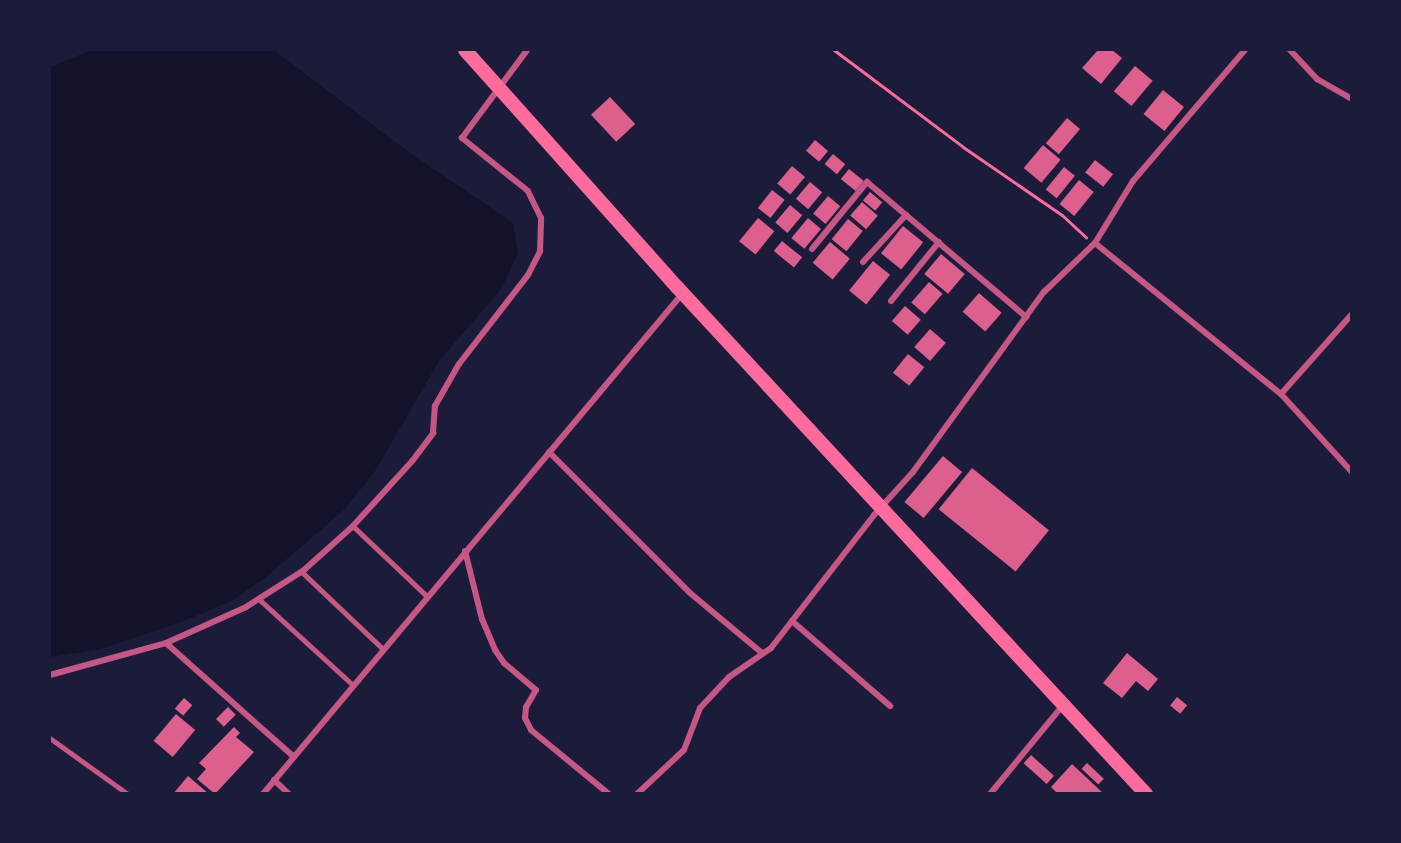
<!DOCTYPE html>
<style>
body{margin:0}
#map{position:relative;width:1401px;height:843px;overflow:hidden;background:#1b1b3a;font-family:Manrope,sans-serif}
div>[style]{position:absolute}
[style*='--x']{left:calc(var(--x)*1px);top:calc(var(--y)*1px);width:calc(var(--w)*1px);rotate:calc(var(--a)*1deg)}
.water>*{inset:0;background:#12122b}
.building>*{inset:0;background:#dd5f8e;transform-origin:0 0}
.path>*{height:3px;margin:-1.5px;padding:0 1.5px;transform-origin:1.5px;border-radius:1.5px;background:#ff6b9d}
.service>*{height:4.5px;margin:-2.25px;padding:0 2.25px;transform-origin:2.25px;border-radius:2.25px;background:#c65784}
.minor>*{height:6px;margin:-3px;padding:0 3px;transform-origin:3px;border-radius:3px;background:#c65784}
.primary>*{height:14px;margin:-7px;padding:0 7px;transform-origin:7px;border-radius:7px;background:#ff6b9d}
span{translate:-50% -50%;white-space:nowrap;text-align:center;line-height:1.15;-webkit-text-stroke:6px #1b1b3a;paint-order:stroke}
.frame{position:absolute;inset:0;border:51px solid #1b1b3a;pointer-events:none}
</style>
<div id="map">
<div class="water">
<i style="clip-path:polygon(92px 50px,274px 50px,403px 148px,513px 223px,518px 254px,501px 289px,439px 361px,375px 471px,345px 509px,266px 577px,232px 601px,181px 622px,101px 649px,50px 657px,50px 67px)"></i>
</div>
<div class="building">
<i style="clip-path:polygon(1098px 50px,1112px 50px,1122px 58px,1101px 84px,1082px 68px)"></i>
<i style="left:1135px;top:66px;width:23px;height:33px;rotate:40deg"></i>
<i style="left:1163px;top:90px;width:27px;height:31px;rotate:39deg"></i>
<i style="left:610px;top:97px;width:37px;height:26px;rotate:47deg"></i>
<i style="left:1067px;top:118px;width:17px;height:33px;rotate:40deg"></i>
<i style="left:815px;top:140px;width:17px;height:14px;rotate:40deg"></i>
<i style="left:1043px;top:145px;width:23px;height:30px;rotate:40deg"></i>
<i style="left:833px;top:154px;width:16px;height:13px;rotate:40deg"></i>
<i style="left:1095px;top:160px;width:23px;height:16px;rotate:38deg"></i>
<i style="left:792px;top:166px;width:17px;height:23px;rotate:40deg"></i>
<i style="left:1064px;top:167px;width:14px;height:29px;rotate:39deg"></i>
<i style="left:849px;top:169px;width:19px;height:13px;rotate:39deg"></i>
<i style="left:1079px;top:180px;width:19px;height:31px;rotate:39deg"></i>
<i style="left:810px;top:182px;width:16px;height:22px;rotate:40deg"></i>
<i style="left:772px;top:190px;width:16px;height:23px;rotate:38deg"></i>
<i style="left:870px;top:192px;width:16px;height:11px;rotate:40deg"></i>
<i style="left:828px;top:196px;width:16px;height:23px;rotate:40deg"></i>
<i style="left:862px;top:202px;width:21px;height:18px;rotate:41deg"></i>
<i style="left:790px;top:205px;width:16px;height:23px;rotate:40deg"></i>
<i style="left:758px;top:218px;width:21px;height:30px;rotate:39deg"></i>
<i style="left:808px;top:218px;width:17px;height:26px;rotate:40deg"></i>
<i style="left:848px;top:219px;width:19px;height:26px;rotate:39deg"></i>
<i style="left:903px;top:226px;width:26px;height:35px;rotate:39deg"></i>
<i style="left:782px;top:241px;width:26px;height:13px;rotate:39deg"></i>
<i style="left:830px;top:242px;width:26px;height:27px;rotate:40deg"></i>
<i style="left:941px;top:254px;width:31px;height:26px;rotate:40deg"></i>
<i style="left:873px;top:261px;width:22px;height:38px;rotate:39deg"></i>
<i style="left:929px;top:282px;width:18px;height:27px;rotate:41deg"></i>
<i style="left:979px;top:293px;width:30px;height:25px;rotate:41deg"></i>
<i style="left:905px;top:306px;width:21px;height:20px;rotate:41deg"></i>
<i style="left:930px;top:329px;width:21px;height:24px;rotate:41deg"></i>
<i style="left:908px;top:354px;width:21px;height:24px;rotate:39deg"></i>
<i style="left:943px;top:456px;width:25px;height:60px;rotate:40deg"></i>
<i style="left:972px;top:468px;width:99px;height:53px;rotate:39deg"></i>
<i style="clip-path:polygon(1127px 653px,1158px 679px,1148px 691px,1136px 681px,1122px 698px,1103px 683px)"></i>
<i style="left:1177px;top:697px;width:13px;height:11px;rotate:39deg"></i>
<i style="left:184px;top:698px;width:11px;height:14px;rotate:41deg"></i>
<i style="left:228px;top:707px;width:11px;height:17px;rotate:45deg"></i>
<i style="left:176px;top:714px;width:25px;height:35px;rotate:40deg"></i>
<i style="clip-path:polygon(234px 727px,240px 733px,236px 737px,254px 752px,215px 794px,197px 779px,206px 769px,199px 763px)"></i>
<i style="left:1031px;top:755px;width:31px;height:11px;rotate:42deg"></i>
<i style="left:1087px;top:763px;width:23px;height:8px;rotate:43deg"></i>
<i style="clip-path:polygon(1072px 764px,1104px 794px,1058px 794px,1051px 787px)"></i>
<i style="clip-path:polygon(188px 776px,209px 794px,173px 794px)"></i>
</div>
<div class="path">
<i style="--x:834;--y:50;--w:161;--a:36.9"></i>
<i style="--x:963;--y:147;--w:120;--a:34.5"></i>
<i style="--x:1062;--y:215;--w:33;--a:43"></i>
</div>
<div class="service">
<i style="--x:353;--y:526;--w:102;--a:43.4"></i>
<i style="--x:301;--y:571;--w:112;--a:43.5"></i>
<i style="--x:259;--y:599;--w:126;--a:42.4"></i>
<i style="--x:50;--y:738;--w:96;--a:35.7"></i>
</div>
<div class="minor">
<i style="--x:1290;--y:50;--w:40;--a:47"></i>
<i style="--x:1317;--y:79;--w:40;--a:29.7"></i>
<i style="--x:1095;--y:243;--w:240;--a:39.1"></i>
<i style="--x:1281;--y:394;--w:105;--a:47.7"></i>
<i style="--x:812;--y:249;--w:87;--a:-50.6"></i>
<i style="--x:867;--y:182;--w:209;--a:40.3"></i>
<i style="--x:863;--y:262;--w:64;--a:-47.5"></i>
<i style="--x:891;--y:301;--w:76;--a:-50.9"></i>
<i style="--x:1281;--y:394;--w:107;--a:-48.4"></i>
<i style="--x:549;--y:452;--w:199;--a:45"></i>
<i style="--x:690;--y:593;--w:94;--a:39.8"></i>
<i style="--x:465;--y:551;--w:70;--a:76"></i>
<i style="--x:482;--y:619;--w:34;--a:67"></i>
<i style="--x:495;--y:650;--w:16;--a:55"></i>
<i style="--x:504;--y:663;--w:42;--a:40.2"></i>
<i style="--x:536;--y:690;--w:20;--a:120"></i>
<i style="--x:526;--y:707;--w:11;--a:95"></i>
<i style="--x:525;--y:718;--w:13;--a:63"></i>
<i style="--x:531;--y:730;--w:101;--a:39.4"></i>
<i style="--x:792;--y:621;--w:130;--a:40.9"></i>
<i style="--x:166;--y:643;--w:170;--a:41.7"></i>
<i style="--x:50;--y:675;--w:120;--a:-15.4"></i>
<i style="--x:166;--y:643;--w:88;--a:-24.2"></i>
<i style="--x:246;--y:607;--w:69;--a:-32.5"></i>
<i style="--x:304;--y:570;--w:66;--a:-41.9"></i>
<i style="--x:353;--y:526;--w:89;--a:-47.7"></i>
<i style="--x:413;--y:460;--w:34;--a:-53"></i>
<i style="--x:433;--y:433;--w:27;--a:-86"></i>
<i style="--x:435;--y:406;--w:48;--a:-60.3"></i>
<i style="--x:459;--y:364;--w:113;--a:-52.2"></i>
<i style="--x:528;--y:275;--w:27;--a:-63"></i>
<i style="--x:540;--y:251;--w:33;--a:-88"></i>
<i style="--x:541;--y:218;--w:30;--a:-116"></i>
<i style="--x:528;--y:191;--w:85;--a:-141.2"></i>
<i style="--x:462;--y:138;--w:109;--a:-53.5"></i>
<i style="--x:274;--y:780;--w:21;--a:43"></i>
<i style="--x:263;--y:794;--w:654;--a:-50.03"></i>
<i style="--x:637;--y:794;--w:64;--a:-43.1"></i>
<i style="--x:684;--y:750;--w:45;--a:-69.1"></i>
<i style="--x:700;--y:708;--w:42;--a:-46.9"></i>
<i style="--x:729;--y:677;--w:51;--a:-34.6"></i>
<i style="--x:771;--y:648;--w:168;--a:-52.2"></i>
<i style="--x:874;--y:515;--w:58;--a:-47.8"></i>
<i style="--x:913;--y:472;--w:223;--a:-54"></i>
<i style="--x:1044;--y:292;--w:71;--a:-43.9"></i>
<i style="--x:1095;--y:243;--w:73;--a:-58.5"></i>
<i style="--x:1133;--y:181;--w:172;--a:-49.5"></i>
<i style="--x:990;--y:794;--w:115;--a:-50.6"></i>
</div>
<div class="primary">
<i style="--x:465;--y:50;--w:318;--a:48.2"></i>
<i style="--x:677;--y:287;--w:691;--a:47.23"></i>
</div>
<div class="frame"></div>
</div>
